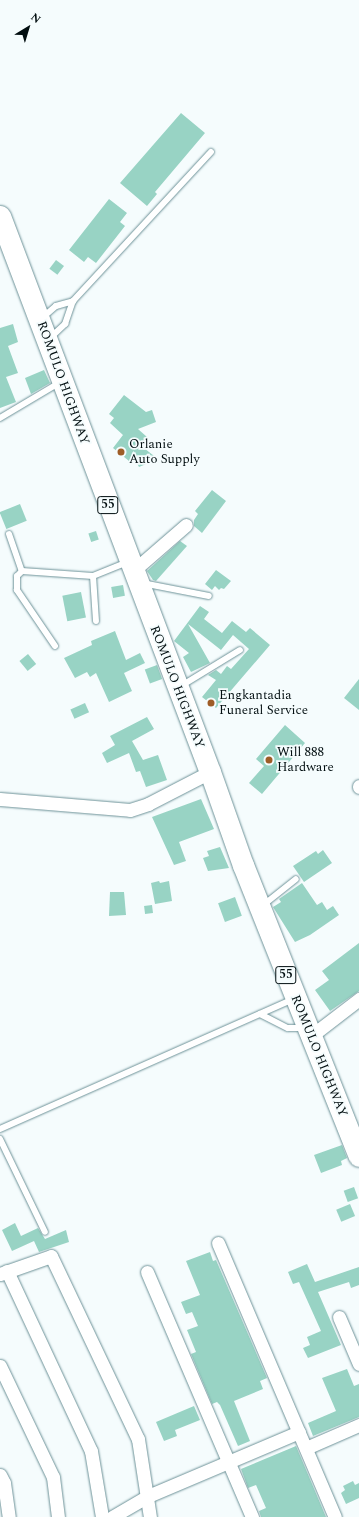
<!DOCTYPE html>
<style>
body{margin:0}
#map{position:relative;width:359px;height:1517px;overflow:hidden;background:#f5fcfd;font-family:Spectral,serif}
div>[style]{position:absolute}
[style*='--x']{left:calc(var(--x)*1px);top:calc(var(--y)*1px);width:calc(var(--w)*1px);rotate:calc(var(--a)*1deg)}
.building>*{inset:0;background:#98d3c4;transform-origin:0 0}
.roads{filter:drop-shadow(0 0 1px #6d9298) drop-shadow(0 0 1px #6d9298)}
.service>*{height:6px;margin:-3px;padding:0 3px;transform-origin:3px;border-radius:3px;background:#fff}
.minor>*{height:13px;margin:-6.5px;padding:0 6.5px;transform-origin:6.5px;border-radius:6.5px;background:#fff}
.trunk>*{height:21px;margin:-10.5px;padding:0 10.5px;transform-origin:10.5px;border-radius:10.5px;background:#fff}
.dots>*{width:11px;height:11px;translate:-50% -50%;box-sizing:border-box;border:2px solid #f5fcfd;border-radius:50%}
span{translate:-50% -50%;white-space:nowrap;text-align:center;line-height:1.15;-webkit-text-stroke:3.5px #f5fcfd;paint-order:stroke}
.shield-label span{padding:1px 3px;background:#f5fcfd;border:1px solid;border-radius:3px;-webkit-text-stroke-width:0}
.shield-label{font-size:12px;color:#020e10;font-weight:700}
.street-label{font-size:13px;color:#020e10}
.poi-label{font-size:13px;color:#020e10}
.left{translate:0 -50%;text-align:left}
.north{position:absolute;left:8px;top:8px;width:40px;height:40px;-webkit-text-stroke:3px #f5fcfd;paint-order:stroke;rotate:38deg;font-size:11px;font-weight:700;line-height:16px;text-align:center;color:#020e10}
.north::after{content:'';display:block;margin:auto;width:14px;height:18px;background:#020e10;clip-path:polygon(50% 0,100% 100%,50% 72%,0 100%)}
</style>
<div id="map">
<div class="building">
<i style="clip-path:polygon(181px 113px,205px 133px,155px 192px,157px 194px,147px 206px,120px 183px)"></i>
<i style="clip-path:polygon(109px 199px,127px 213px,120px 222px,125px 226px,96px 263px,88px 257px,84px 262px,69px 250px)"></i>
<i style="left:56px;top:260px;width:10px;height:11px;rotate:37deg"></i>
<i style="clip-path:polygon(13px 324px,18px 342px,8px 346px,18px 373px,6px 377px,16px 402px,0 408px,0 328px)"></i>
<i style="clip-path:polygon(44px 370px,50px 383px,31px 394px,25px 378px)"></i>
<i style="clip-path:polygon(124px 395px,146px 412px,152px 410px,156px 422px,138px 429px,147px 437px,140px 445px,158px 459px,139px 467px,133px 455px,129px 461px,113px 448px,123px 435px,110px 423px,114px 418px,109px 414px)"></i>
<i style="clip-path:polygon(212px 490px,226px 501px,202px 533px,194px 526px,194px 520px,198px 514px,195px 511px)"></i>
<i style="left:20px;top:504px;width:18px;height:22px;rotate:68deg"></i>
<i style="left:96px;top:531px;width:9px;height:8px;rotate:72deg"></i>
<i style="clip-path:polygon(180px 541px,187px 546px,156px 581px,153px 580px,147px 571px)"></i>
<i style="clip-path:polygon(216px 570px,231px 581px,224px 589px,221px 588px,219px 590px,215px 586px,212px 590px,205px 584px)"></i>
<i style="left:123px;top:585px;width:11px;height:12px;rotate:80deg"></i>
<i style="left:81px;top:592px;width:26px;height:19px;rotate:79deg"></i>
<i style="clip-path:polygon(200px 606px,209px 612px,204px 619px,222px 633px,232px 621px,246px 632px,250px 628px,270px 645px,216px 708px,202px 697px,216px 680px,208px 675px,216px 670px,221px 674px,227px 666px,231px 669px,249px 649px,233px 635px,221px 650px,188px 624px,210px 663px,191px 672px,183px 657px,189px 653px,174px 641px)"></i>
<i style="clip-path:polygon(115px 631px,126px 660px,140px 653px,145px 663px,124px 673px,132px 691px,109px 702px,96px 673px,90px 677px,87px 672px,75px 678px,64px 658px,92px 645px,91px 641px)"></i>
<i style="left:28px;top:654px;width:13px;height:11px;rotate:51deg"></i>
<i style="left:157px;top:665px;width:15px;height:13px;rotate:70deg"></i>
<i style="clip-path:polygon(359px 679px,359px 710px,344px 698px)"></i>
<i style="left:85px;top:703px;width:10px;height:16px;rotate:66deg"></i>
<i style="clip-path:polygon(147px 717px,154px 729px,132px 741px,143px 760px,158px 755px,167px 780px,146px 787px,140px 771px,136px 772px,129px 753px,107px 763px,102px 753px,115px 745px,110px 736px)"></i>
<i style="clip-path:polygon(285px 725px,305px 743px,262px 794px,249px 783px,264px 766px,256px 759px)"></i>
<i style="clip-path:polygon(201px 799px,214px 829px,179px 842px,186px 861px,174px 865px,152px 817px)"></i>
<i style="clip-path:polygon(220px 847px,229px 868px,208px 871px,203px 858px,209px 856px,207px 851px)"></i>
<i style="clip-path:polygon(323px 850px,332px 863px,304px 882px,293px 866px,316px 851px,318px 854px)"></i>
<i style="clip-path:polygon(159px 881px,160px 883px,169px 881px,172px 901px,155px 904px,151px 883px)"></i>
<i style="clip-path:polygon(302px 883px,317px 905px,322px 902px,327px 910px,333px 906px,339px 915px,310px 935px,295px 942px,273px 907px,281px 902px,279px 899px)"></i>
<i style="clip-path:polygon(110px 892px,124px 892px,126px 915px,109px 916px)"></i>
<i style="left:235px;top:897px;width:20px;height:18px;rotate:70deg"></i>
<i style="left:152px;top:905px;width:8px;height:8px;rotate:83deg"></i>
<i style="clip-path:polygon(359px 943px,359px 991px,330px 1011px,315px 990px,329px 980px,322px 971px)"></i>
<i style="clip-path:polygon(342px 1145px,347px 1158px,341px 1161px,342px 1165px,321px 1173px,314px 1155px)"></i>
<i style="left:354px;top:1187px;width:12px;height:11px;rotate:70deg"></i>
<i style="left:350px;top:1204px;width:13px;height:15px;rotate:67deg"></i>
<i style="clip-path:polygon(15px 1223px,21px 1236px,38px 1228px,45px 1239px,66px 1230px,69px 1242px,39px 1252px,34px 1241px,12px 1251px,2px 1230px)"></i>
<i style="clip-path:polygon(210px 1252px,213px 1261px,216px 1260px,267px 1378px,260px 1381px,263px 1389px,234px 1401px,250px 1441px,238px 1446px,220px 1405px,217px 1402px,212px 1404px,191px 1354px,196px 1352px,187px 1330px,198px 1326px,192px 1312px,186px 1314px,181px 1302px,200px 1295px,186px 1261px)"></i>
<i style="clip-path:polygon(307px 1264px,315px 1282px,359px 1267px,359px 1285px,351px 1288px,349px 1282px,318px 1292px,341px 1345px,308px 1358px,303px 1348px,310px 1345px,307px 1337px,321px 1331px,299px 1282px,293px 1284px,288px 1272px)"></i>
<i style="clip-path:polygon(347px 1369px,354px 1386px,359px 1384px,359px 1417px,313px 1436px,308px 1423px,336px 1411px,322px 1378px)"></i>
<i style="clip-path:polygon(194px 1406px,200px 1420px,175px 1430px,177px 1436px,164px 1441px,156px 1422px)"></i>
<i style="clip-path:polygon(296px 1446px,326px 1517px,261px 1517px,259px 1511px,266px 1508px,256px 1485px,248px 1488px,241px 1469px)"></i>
<i style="clip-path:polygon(353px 1481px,355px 1485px,359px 1483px,359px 1498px,346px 1504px,341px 1493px,345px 1490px,343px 1486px)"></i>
</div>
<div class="roads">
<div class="service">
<i style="--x:42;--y:318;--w:18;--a:-41"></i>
<i style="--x:56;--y:306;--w:18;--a:-16"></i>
<i style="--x:50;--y:338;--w:21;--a:-43"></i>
<i style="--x:65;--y:324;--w:24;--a:-71"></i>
<i style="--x:73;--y:301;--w:203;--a:-47.2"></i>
<i style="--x:0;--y:418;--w:69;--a:-30.7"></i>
<i style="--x:9;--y:534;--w:39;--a:71"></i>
<i style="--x:93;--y:576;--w:45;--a:86.2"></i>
<i style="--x:142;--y:583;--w:68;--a:11"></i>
<i style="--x:55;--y:646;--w:68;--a:-124.2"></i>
<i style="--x:17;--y:590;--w:14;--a:-90"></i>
<i style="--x:17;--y:576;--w:7;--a:-45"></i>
<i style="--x:22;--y:571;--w:71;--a:4"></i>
<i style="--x:93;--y:576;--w:38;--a:-22"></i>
<i style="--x:181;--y:686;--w:69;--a:-31.4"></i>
<i style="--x:262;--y:906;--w:43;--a:-38.5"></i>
<i style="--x:260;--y:1014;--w:31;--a:27"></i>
<i style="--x:288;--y:1028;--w:17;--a:0"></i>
<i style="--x:0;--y:1129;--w:321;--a:-23.9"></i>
<i style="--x:0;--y:1139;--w:103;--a:64.2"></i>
</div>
<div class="minor">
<i style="--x:133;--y:571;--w:70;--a:-41"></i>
<i style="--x:359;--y:786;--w:1;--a:90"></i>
<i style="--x:0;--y:799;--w:130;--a:4.8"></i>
<i style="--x:130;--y:810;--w:19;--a:-18"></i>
<i style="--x:148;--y:804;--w:70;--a:-27.3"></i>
<i style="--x:311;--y:1036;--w:61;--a:-37.6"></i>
<i style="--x:218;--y:1243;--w:298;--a:66.9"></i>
<i style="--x:7;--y:1271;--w:199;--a:65"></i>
<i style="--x:91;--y:1451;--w:67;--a:80.5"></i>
<i style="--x:147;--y:1272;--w:267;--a:66.8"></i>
<i style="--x:0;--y:1274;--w:54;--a:-19.4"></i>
<i style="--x:51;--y:1256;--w:203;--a:64.6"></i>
<i style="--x:138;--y:1439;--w:79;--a:81.3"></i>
<i style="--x:339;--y:1317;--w:51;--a:66.9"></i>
<i style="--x:0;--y:1366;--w:123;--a:64.5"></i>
<i style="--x:53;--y:1477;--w:40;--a:82.9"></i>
<i style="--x:306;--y:1448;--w:58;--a:-23.5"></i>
<i style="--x:0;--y:1475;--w:9;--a:63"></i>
<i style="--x:4;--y:1483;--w:34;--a:82"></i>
<i style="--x:112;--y:1517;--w:42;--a:-30.3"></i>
<i style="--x:148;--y:1496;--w:164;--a:-23"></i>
</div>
<div class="trunk">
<i style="--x:0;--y:216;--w:594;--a:69.31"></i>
<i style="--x:210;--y:772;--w:99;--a:70.5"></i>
<i style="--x:243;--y:865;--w:313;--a:68.3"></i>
</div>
</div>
<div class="dots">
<i style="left:121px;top:452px;background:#9e5d27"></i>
<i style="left:211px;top:703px;background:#9e5d27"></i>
<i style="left:269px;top:760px;background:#9e5d27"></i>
</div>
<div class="shield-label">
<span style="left:108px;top:505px">55</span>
<span style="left:286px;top:975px">55</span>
</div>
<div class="street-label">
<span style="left:63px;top:383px;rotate:70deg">ROMULO HIGHWAY</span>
<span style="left:177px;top:687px;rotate:69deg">ROMULO HIGHWAY</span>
<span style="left:319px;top:1056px;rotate:68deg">ROMULO HIGHWAY</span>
</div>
<div class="poi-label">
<span class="left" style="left:129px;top:452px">Orlanie<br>Auto Supply</span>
<span class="left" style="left:219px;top:703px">Engkantadia<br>Funeral Service</span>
<span class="left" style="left:277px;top:760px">Will 888<br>Hardware</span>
</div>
<div class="north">N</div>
</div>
